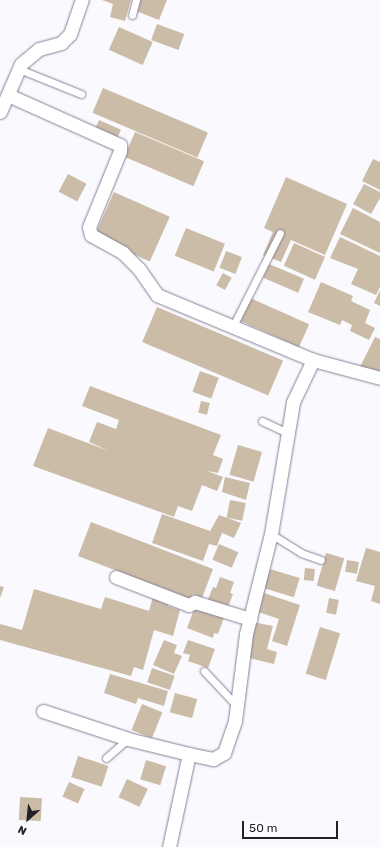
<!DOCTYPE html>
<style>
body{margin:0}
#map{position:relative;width:380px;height:847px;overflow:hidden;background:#faf9fe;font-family:Rubik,sans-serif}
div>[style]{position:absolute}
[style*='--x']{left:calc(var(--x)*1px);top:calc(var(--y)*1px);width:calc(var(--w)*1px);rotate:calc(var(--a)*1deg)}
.building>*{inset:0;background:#cbbca7;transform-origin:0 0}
.roads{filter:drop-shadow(0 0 1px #858197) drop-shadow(0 0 1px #858197)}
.service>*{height:7px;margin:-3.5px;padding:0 3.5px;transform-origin:3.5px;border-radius:3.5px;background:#fff}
.minor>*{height:13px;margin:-6.5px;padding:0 6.5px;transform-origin:6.5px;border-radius:6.5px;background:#fff}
span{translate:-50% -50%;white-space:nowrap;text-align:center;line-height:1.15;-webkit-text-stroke:3px #fff;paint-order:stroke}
.north{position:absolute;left:8px;top:799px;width:40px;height:40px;-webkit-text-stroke:3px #fff;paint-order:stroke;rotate:207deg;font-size:11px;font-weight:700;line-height:16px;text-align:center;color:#211f28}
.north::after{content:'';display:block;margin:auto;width:14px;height:18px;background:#211f28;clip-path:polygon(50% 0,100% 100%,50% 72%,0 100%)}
.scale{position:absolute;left:242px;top:821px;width:96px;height:18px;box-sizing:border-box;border:2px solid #211f28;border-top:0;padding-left:5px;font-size:12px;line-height:14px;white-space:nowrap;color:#211f28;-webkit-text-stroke:3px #fff;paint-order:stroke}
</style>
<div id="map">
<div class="building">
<i style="clip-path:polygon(102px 0,131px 0,125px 21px,110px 17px,113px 4px)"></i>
<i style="clip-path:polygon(140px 0,167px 0,159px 20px,136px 11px)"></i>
<i style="left:157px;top:24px;width:29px;height:17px;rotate:20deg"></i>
<i style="left:119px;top:27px;width:37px;height:25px;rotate:24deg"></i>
<i style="left:103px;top:88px;width:114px;height:27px;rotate:23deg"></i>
<i style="left:99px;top:120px;width:24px;height:9px;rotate:24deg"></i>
<i style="left:135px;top:132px;width:75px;height:27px;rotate:23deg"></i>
<i style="clip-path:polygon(373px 159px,380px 162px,380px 190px,362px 181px)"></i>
<i style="left:68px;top:174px;width:21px;height:20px;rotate:28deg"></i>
<i style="clip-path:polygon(286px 177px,347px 204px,325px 255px,291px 240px,281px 262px,263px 255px,273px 232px,264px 228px)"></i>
<i style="clip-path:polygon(364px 184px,380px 192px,380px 198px,371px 214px,353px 204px)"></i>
<i style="left:114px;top:192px;width:61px;height:49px;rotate:24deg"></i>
<i style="clip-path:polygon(353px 208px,380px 222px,380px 253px,340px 234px)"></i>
<i style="left:186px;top:228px;width:42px;height:30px;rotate:22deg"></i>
<i style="clip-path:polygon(340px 237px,380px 256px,380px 287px,376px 295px,351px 284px,358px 269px,330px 258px)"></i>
<i style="left:294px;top:243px;width:34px;height:25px;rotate:24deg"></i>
<i style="left:226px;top:251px;width:17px;height:18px;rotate:21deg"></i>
<i style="left:269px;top:264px;width:38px;height:15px;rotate:23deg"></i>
<i style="left:223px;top:273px;width:10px;height:14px;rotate:29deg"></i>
<i style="clip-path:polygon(321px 282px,353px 296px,351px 301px,370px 310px,365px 323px,375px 328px,369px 340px,350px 331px,352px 325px,342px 320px,340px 325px,308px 312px)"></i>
<i style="clip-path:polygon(380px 290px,380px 306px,374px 303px)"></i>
<i style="left:248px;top:297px;width:67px;height:25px;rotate:24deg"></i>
<i style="left:157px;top:307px;width:137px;height:38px;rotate:23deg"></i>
<i style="clip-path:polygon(375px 337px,380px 339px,380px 370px,377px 377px,359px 369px)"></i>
<i style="left:200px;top:371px;width:20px;height:22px;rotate:20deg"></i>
<i style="clip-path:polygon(90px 386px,221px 435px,213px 455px,223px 459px,218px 473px,207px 471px,223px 477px,217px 491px,202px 485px,192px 511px,178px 506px,174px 517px,33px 466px,48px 428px,109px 451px,89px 442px,97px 422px,116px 429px,119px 420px,82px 406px)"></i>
<i style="left:201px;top:401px;width:9px;height:12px;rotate:13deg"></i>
<i style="left:238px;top:445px;width:25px;height:31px;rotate:16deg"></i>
<i style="clip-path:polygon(225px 477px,250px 483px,246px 500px,222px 492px)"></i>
<i style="left:230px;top:500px;width:16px;height:18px;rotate:11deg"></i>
<i style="clip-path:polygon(162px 514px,210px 531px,219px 515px,241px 523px,234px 538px,222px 533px,223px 530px,217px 546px,209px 544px,203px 561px,152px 543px)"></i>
<i style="clip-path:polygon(91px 522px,213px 569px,202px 598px,193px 594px,189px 604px,172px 592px,78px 556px)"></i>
<i style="left:219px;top:544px;width:21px;height:17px;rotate:23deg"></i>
<i style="clip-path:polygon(366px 548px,380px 552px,380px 604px,371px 601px,375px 586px,356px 581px)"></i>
<i style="left:326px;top:553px;width:19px;height:34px;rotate:16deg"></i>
<i style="left:347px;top:560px;width:12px;height:12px;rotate:9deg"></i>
<i style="left:305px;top:568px;width:10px;height:12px;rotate:6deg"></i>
<i style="left:270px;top:569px;width:31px;height:20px;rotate:17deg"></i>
<i style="clip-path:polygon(220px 577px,234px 582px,230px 593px,233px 594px,226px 612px,206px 604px,213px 587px,216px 588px)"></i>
<i style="clip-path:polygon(0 586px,4px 587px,0 598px)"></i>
<i style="clip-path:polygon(34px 589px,101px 609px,105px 597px,149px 611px,153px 596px,170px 601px,168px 606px,180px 610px,173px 636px,154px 630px,143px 670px,134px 667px,131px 676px,0 640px,0 624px,22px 630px)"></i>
<i style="clip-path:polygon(261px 592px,300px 605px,287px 646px,272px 641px,279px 619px,255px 611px)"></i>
<i style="left:329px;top:598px;width:10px;height:15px;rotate:11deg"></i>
<i style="clip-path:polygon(196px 604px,225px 615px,218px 634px,214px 633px,213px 638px,187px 628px)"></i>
<i style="clip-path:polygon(253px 622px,273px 626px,267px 649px,277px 652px,274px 664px,245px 657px)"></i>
<i style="left:320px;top:627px;width:21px;height:49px;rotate:17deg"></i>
<i style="clip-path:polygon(164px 640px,177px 645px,174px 653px,182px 656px,174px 674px,153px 665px)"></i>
<i style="clip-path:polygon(188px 640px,215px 649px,208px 668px,188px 661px,190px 655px,183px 653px)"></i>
<i style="left:152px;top:668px;width:24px;height:15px;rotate:19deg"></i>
<i style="clip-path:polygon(110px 674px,168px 691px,164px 706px,138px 698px,136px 704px,104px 693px)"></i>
<i style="left:175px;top:693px;width:23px;height:20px;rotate:15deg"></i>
<i style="left:142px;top:704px;width:22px;height:28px;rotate:22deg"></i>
<i style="left:78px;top:756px;width:32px;height:22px;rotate:18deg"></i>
<i style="left:146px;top:760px;width:21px;height:20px;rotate:17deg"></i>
<i style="left:127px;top:779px;width:23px;height:20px;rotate:25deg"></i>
<i style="left:69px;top:782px;width:17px;height:16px;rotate:24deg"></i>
<i style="left:20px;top:797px;width:22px;height:23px;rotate:3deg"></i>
</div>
<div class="roads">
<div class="service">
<i style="--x:132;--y:15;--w:16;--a:-75"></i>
<i style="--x:19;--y:69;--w:67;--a:22"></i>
<i style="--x:233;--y:326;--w:104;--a:-63.2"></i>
<i style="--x:262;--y:421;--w:29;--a:25"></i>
<i style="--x:271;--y:534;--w:36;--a:32"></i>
<i style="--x:301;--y:553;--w:21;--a:19"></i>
<i style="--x:204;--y:671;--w:48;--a:46.7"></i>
<i style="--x:106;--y:758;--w:29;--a:-41"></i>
</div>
<div class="minor">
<i style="--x:8;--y:95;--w:123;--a:24.1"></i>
<i style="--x:120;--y:145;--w:6;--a:90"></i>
<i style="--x:120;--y:151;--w:82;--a:112.2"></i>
<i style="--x:89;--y:227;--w:8;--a:76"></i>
<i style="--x:91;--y:235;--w:37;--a:29"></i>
<i style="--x:123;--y:253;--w:23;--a:45"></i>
<i style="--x:139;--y:269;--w:32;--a:55"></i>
<i style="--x:157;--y:295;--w:169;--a:22.6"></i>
<i style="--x:313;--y:360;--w:69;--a:15"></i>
<i style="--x:0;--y:112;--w:52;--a:-66.4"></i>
<i style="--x:21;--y:64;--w:23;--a:-40"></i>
<i style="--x:39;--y:49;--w:23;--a:-15"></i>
<i style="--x:61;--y:43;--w:13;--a:-45"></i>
<i style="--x:70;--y:34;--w:36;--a:-71"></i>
<i style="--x:116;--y:577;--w:78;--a:21"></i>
<i style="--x:189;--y:605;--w:7;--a:-27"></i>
<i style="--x:195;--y:602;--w:58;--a:17.2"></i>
<i style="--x:43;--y:711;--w:89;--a:18.2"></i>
<i style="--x:128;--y:739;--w:63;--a:13.8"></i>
<i style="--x:189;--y:754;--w:25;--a:12"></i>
<i style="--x:213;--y:759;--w:13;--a:-29"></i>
<i style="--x:224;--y:753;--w:34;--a:-71"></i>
<i style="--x:235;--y:721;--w:88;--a:-82.8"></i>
<i style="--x:246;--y:634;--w:103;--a:-76"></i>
<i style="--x:271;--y:534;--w:134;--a:-80.5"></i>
<i style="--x:293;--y:402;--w:47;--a:-64.5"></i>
<i style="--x:169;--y:847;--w:95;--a:-77.9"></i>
</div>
</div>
<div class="north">N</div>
<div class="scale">50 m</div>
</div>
